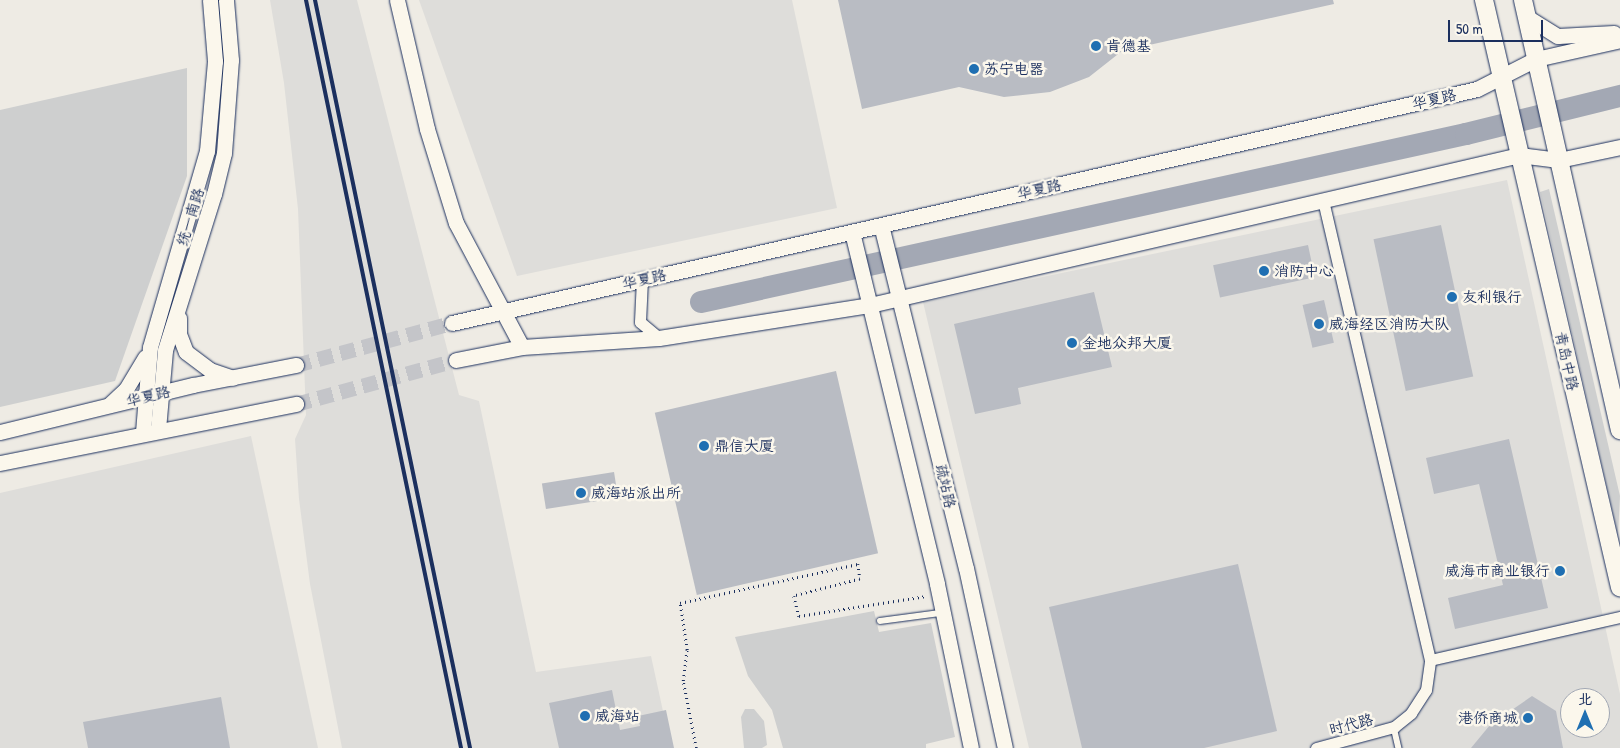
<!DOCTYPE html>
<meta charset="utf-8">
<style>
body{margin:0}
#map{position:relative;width:1620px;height:748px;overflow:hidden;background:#eeebe4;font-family:"Patrick Hand","LXGW WenKai TC",sans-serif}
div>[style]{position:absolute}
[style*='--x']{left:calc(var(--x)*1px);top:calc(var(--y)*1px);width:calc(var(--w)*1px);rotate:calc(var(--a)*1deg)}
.built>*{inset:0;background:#deddda}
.green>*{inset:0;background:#cecfcf}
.river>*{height:22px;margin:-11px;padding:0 11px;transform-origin:11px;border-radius:11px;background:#a3a8b4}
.building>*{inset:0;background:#b9bcc3;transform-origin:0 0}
.secondary-tunnel>*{height:15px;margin-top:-7.5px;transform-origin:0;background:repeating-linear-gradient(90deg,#c4c5c9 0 15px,transparent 0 23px)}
.path>*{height:2.5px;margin-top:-1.25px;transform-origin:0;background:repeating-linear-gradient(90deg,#1b2f5e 0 1px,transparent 0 5px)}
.roads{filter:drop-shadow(0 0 1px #1b2f5e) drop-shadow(0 0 1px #1b2f5e)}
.lane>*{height:5.5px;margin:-2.75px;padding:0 2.75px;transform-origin:2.75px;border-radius:2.75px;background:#fbf7ec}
.street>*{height:11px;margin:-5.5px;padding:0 5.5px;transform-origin:5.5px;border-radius:5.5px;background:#fbf7ec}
.secondary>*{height:15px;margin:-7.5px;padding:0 7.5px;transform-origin:7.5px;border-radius:7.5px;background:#fbf7ec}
.primary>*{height:18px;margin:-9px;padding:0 9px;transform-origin:9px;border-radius:9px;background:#fbf7ec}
.rail>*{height:4px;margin:-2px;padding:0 2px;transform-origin:2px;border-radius:2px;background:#1b2f5e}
.dots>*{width:14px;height:14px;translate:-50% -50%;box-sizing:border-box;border:2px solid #fbf7ec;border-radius:50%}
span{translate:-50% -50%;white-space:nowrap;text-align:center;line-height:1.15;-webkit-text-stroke:5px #fbf7ec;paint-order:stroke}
.poi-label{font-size:15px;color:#1b2f5e}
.left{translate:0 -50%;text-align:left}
.right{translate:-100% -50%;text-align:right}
.street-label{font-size:15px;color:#1b2f5e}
.north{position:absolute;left:1560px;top:688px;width:50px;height:50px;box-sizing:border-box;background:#fbf7ec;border:1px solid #a1a7b3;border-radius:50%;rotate:0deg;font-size:14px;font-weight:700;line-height:20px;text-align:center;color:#1b2f5e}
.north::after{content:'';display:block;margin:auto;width:18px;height:22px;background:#1f6fb2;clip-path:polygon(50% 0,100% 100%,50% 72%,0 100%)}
.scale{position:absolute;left:1448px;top:20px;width:95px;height:22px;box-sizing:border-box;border:2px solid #1b2f5e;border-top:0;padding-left:6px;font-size:15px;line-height:18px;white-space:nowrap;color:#1b2f5e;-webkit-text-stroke:4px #fbf7ec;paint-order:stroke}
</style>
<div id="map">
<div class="built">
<i style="clip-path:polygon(270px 0,357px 0,459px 395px,479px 401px,536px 672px,651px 656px,671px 748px,342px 748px,310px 584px,299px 499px,295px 439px,306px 415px,298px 209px,284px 83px)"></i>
<i style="clip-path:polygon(419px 0,792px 0,837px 208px,517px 276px)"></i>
<i style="clip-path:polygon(evenodd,1507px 180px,1620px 694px,1620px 748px,1029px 748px,923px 302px,1507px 180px,1570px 698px,1600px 698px,1600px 728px,1570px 728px,1570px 698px)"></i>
<i style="clip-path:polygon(251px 436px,318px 748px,0 748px,0 493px)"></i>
</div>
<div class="green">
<i style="clip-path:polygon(187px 68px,187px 176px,115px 381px,0 407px,0 110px)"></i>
<i style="clip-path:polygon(1549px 189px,1620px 496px,1618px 536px,1540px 192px)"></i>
<i style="clip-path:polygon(874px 611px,879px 632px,931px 623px,955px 737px,926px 744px,926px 748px,783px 748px,772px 710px,748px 676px,735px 637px)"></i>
<i style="clip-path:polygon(745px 709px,754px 709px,764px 721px,767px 745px,762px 748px,744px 748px,741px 717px)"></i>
</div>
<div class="river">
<i style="--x:701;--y:302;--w:783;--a:-12.39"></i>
<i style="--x:1466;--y:134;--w:159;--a:-13.9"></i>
</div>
<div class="building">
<i style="clip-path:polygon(838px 0,1333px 0,1334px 4px,1122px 51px,1089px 77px,1050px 92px,1004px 97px,959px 87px,862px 109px)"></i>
<i style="left:1441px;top:225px;width:155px;height:69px;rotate:78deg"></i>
<i style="left:1308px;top:245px;width:33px;height:97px;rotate:78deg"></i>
<i style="clip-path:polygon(1094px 292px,1112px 367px,1018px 388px,1021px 404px,975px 414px,954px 324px)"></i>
<i style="left:1324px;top:300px;width:44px;height:22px;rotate:77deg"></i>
<i style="left:836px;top:371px;width:187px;height:186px;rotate:77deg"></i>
<i style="clip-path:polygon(1509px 439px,1548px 608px,1455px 629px,1448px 598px,1503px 585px,1479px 484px,1434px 494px,1426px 458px)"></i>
<i style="left:614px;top:472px;width:26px;height:73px;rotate:81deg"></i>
<i style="clip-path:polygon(1238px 564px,1277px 731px,1204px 748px,1082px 748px,1049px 607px)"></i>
<i style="clip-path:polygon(612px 690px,620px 730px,640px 726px,638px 716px,666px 710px,674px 748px,559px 748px,549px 703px)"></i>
<i style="clip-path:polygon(1532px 696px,1556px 711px,1563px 748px,1471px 748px,1490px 725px)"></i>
<i style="clip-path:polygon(221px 697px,230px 748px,88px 748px,83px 722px)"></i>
</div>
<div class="secondary-tunnel">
<i style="--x:296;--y:365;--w:162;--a:-15.1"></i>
<i style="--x:296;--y:404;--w:166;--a:-15.4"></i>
</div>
<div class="path">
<i style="--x:696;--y:748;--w:68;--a:-101"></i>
<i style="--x:683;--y:681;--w:31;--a:-83"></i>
<i style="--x:687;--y:650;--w:48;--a:-98.5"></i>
<i style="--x:680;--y:603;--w:182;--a:-12.4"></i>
<i style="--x:858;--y:564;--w:15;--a:82"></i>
<i style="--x:860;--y:579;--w:68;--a:165.6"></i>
<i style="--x:794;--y:596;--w:21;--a:76"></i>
<i style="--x:799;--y:616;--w:129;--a:-8.9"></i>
</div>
<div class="roads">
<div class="lane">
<i style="--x:880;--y:621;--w:62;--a:-7.5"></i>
<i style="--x:1394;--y:727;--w:22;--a:77"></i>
</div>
<div class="street">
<i style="--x:642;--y:279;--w:43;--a:92.7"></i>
<i style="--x:640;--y:322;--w:25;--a:40"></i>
<i style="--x:1430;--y:660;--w:195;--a:-12.8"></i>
<i style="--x:1316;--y:748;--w:81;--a:-15.1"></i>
<i style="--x:1394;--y:727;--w:22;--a:-39"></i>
<i style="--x:1411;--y:713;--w:27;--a:-57"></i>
<i style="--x:1426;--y:690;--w:30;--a:-82"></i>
<i style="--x:1430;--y:660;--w:471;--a:-103.1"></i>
</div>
<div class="secondary">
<i style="--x:397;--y:0;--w:132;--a:76.9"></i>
<i style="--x:427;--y:129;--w:98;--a:72.9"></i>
<i style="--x:456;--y:223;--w:140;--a:62"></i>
<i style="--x:1527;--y:17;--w:36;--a:32"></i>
<i style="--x:1558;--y:36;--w:56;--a:-3.1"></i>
<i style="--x:881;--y:225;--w:353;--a:76.1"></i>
<i style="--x:966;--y:568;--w:184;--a:77.8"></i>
<i style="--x:852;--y:232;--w:362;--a:76.4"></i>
<i style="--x:937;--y:584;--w:167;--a:78.3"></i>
<i style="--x:179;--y:318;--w:16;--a:90"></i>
<i style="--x:179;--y:334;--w:19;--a:69"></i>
<i style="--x:186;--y:352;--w:30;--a:37"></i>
<i style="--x:210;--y:370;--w:24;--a:19"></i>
<i style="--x:452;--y:323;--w:1051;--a:-12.86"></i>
<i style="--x:1477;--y:89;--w:66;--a:-27"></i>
<i style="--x:1536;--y:59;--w:86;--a:-12.7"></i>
<i style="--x:456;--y:360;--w:67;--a:-11.1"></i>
<i style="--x:522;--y:347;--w:137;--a:-3.8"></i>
<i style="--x:659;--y:338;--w:214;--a:-8.9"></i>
<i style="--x:870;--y:305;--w:666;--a:-13.01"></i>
<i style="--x:1519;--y:155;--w:40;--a:7.1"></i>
<i style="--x:1559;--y:160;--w:62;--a:-12"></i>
<i style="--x:109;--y:405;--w:23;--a:-43"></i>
<i style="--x:126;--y:389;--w:37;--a:-59"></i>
<i style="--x:158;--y:429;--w:79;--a:-84.9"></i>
<i style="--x:165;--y:350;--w:164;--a:-72.6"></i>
<i style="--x:214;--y:194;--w:42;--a:-76.3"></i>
<i style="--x:224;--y:153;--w:93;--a:-85.7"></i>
<i style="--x:231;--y:60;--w:60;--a:-94.8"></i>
<i style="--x:0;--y:432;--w:199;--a:-13.7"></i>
<i style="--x:193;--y:385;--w:105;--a:-11"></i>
<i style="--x:143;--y:432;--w:85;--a:-85.3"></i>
<i style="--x:150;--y:347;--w:204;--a:-73.8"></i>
<i style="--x:207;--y:151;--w:90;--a:-84.9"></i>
<i style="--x:215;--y:61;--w:61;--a:-94.7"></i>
<i style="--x:0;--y:463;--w:302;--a:-11.3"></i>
</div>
<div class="primary">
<i style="--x:1484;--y:0;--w:603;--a:76.96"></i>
<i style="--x:1523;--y:0;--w:441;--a:77.3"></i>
</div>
</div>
<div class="rail">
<i style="--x:306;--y:0;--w:764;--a:78.29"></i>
<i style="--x:315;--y:0;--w:764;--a:78.29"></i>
</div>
<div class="dots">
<i style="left:1096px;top:46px;background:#1f6fb2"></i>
<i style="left:974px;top:69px;background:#1f6fb2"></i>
<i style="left:1264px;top:271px;background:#1f6fb2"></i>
<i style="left:1452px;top:297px;background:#1f6fb2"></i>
<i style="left:1319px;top:324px;background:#1f6fb2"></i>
<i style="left:1072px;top:343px;background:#1f6fb2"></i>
<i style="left:704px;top:446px;background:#1f6fb2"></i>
<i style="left:581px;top:493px;background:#1f6fb2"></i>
<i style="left:1560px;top:571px;background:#1f6fb2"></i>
<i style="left:585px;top:716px;background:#1f6fb2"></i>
<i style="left:1528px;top:718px;background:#1f6fb2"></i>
</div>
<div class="poi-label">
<span class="left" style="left:1106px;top:46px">肯德基</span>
<span class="left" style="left:984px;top:69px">苏宁电器</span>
<span class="left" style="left:1274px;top:271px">消防中心</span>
<span class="left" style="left:1462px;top:297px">友利银行</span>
<span class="left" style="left:1329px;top:324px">威海经区消防大队</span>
<span class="left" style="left:1082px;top:343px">金地众邦大厦</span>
<span class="left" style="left:714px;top:446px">鼎信大厦</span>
<span class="left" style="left:591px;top:493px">威海站派出所</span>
<span class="right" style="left:1550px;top:571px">威海市商业银行</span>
<span class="left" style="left:595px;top:716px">威海站</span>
<span class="right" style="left:1518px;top:718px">港侨商城</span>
</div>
<div class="street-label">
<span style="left:1434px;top:99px;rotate:-13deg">华夏路</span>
<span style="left:1039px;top:189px;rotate:-13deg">华夏路</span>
<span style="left:190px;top:217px;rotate:-73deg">统一南路</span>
<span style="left:644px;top:279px;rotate:-13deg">华夏路</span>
<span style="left:1567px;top:361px;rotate:77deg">青岛中路</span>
<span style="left:148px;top:396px;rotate:-14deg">华夏路</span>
<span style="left:946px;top:486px;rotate:77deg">疏站路</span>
<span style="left:1351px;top:724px;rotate:-14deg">时代路</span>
</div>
<div class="north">北</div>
<div class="scale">50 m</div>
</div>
